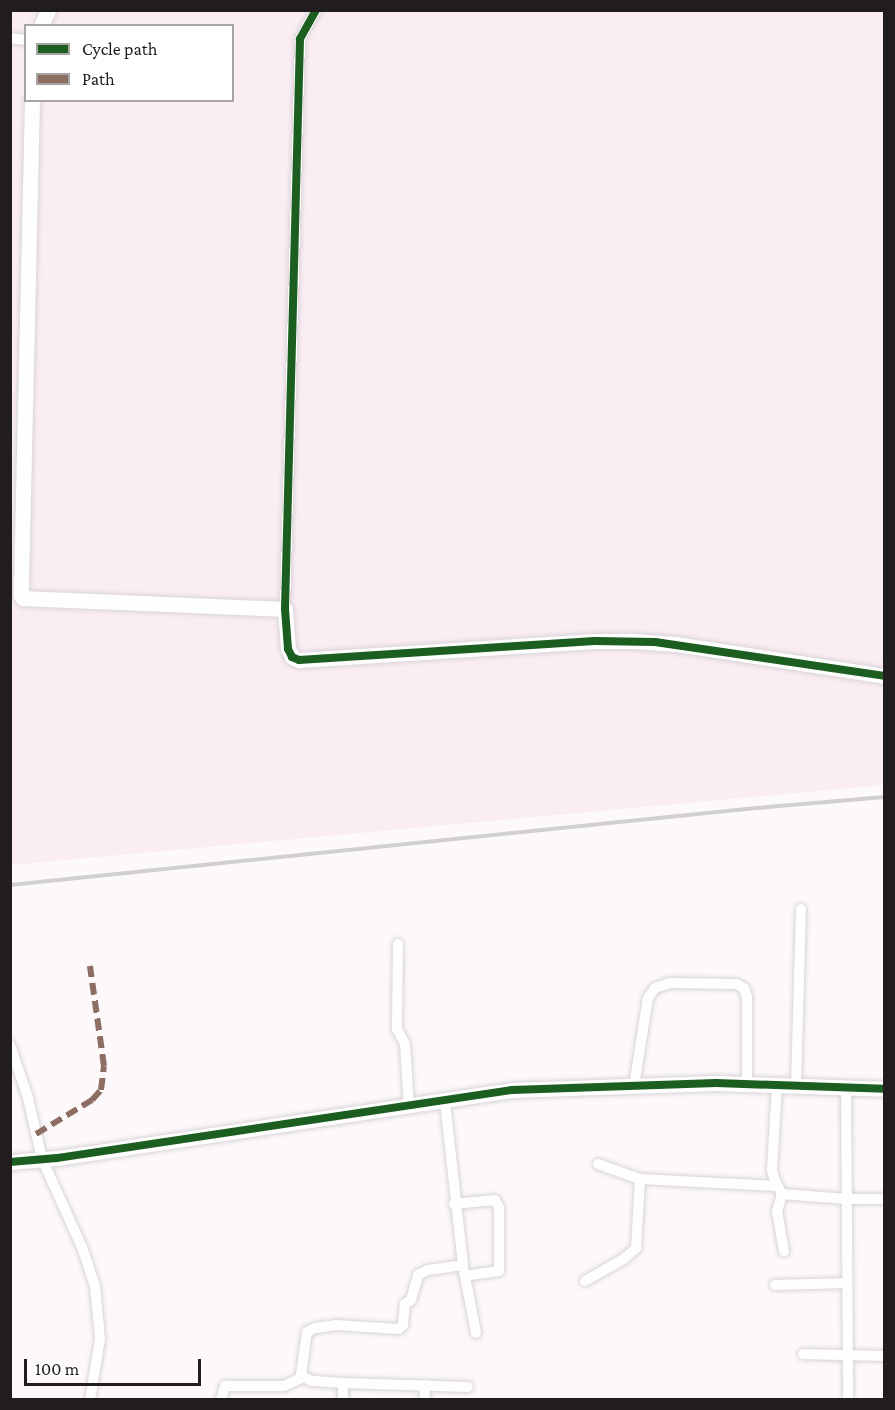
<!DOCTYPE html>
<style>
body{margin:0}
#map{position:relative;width:895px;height:1410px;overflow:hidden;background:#fdf9fb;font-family:"Crimson Pro",serif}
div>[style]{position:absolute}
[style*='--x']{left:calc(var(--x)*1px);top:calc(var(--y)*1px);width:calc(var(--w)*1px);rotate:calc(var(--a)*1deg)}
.built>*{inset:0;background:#faedf3}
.roads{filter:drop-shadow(0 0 2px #d8d4d6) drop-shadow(0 0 2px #d8d4d6)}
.street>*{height:10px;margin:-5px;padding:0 5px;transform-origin:5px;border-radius:5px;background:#fffefe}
.secondary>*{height:15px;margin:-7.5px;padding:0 7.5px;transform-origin:7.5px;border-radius:7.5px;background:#fffefe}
.rail>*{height:4px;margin:-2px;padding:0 2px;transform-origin:2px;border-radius:2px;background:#d1d0d0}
.quiet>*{height:6px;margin-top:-3px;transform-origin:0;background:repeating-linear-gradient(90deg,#8d6e63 0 12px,transparent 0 18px)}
.cycleway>*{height:8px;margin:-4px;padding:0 4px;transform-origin:4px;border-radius:4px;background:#1b5e20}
span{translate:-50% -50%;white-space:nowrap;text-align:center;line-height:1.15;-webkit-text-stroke:5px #fff;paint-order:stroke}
.frame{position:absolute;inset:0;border:12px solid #211c1e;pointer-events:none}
.legend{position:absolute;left:24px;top:24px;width:210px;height:78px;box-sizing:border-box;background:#fff;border:2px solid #a6a4a5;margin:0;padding:8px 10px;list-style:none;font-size:18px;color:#211c1e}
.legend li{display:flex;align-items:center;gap:12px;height:30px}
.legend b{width:30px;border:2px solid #a6a4a5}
.scale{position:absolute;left:24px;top:1359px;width:177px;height:27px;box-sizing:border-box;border:3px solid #211c1e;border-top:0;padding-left:8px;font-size:18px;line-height:21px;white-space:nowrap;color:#211c1e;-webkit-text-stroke:4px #fff;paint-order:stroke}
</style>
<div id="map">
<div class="built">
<i style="clip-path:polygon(evenodd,11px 11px,884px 11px,884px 785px,11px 865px,11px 11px,26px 26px,232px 26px,232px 100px,26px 100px,26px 26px)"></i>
</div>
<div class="roads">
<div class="street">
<i style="--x:10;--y:38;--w:16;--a:7"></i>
<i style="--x:285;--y:609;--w:570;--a:-88.49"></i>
<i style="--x:300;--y:39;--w:33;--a:-61"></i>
<i style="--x:398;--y:944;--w:85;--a:90.7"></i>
<i style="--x:397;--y:1029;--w:17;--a:62"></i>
<i style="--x:405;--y:1044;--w:63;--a:86.4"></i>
<i style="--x:10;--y:1045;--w:56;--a:71.2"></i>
<i style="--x:28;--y:1098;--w:63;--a:77.1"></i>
<i style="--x:42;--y:1159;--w:97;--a:65.6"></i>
<i style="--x:82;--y:1247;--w:41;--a:71.6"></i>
<i style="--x:95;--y:1286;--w:53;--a:84.6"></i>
<i style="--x:100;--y:1339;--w:62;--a:99.3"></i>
<i style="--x:777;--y:1085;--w:85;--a:93.4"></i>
<i style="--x:772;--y:1170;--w:11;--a:75"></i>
<i style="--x:775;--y:1181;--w:15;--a:62"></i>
<i style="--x:782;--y:1194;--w:65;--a:4.4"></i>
<i style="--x:847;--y:1199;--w:37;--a:0"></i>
<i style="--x:634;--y:1086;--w:89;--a:-81"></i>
<i style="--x:648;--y:998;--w:12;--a:-55"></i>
<i style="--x:655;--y:988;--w:16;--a:-18"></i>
<i style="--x:670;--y:983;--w:66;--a:0.9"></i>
<i style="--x:736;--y:984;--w:9;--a:27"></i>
<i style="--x:744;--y:988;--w:9;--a:72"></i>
<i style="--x:747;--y:997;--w:87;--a:90"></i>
<i style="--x:796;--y:1086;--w:177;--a:-88.4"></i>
<i style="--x:846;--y:1088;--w:312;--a:89.6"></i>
<i style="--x:598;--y:1164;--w:45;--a:19.7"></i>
<i style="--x:640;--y:1179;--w:137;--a:2.9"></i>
<i style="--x:782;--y:1194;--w:18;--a:106"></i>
<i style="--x:777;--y:1211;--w:41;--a:80.1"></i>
<i style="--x:454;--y:1204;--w:41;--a:-5.6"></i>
<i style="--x:495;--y:1200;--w:9;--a:63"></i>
<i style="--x:499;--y:1208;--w:63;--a:90"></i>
<i style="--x:499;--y:1271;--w:34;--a:172"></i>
<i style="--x:464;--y:1271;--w:63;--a:79"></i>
<i style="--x:585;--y:1281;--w:46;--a:-29.9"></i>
<i style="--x:625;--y:1258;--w:15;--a:-42"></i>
<i style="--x:636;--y:1248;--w:69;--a:-86.7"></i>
<i style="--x:775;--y:1285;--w:72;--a:-1.6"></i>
<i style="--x:803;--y:1354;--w:81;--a:1.4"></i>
<i style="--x:343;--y:1383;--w:125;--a:1.8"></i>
<i style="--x:424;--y:1385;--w:15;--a:86"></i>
<i style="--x:221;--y:1400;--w:15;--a:-74"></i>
<i style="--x:225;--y:1386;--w:59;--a:0"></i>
<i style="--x:284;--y:1386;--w:21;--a:-25"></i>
<i style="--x:343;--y:1400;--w:17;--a:-90"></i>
<i style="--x:343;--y:1383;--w:32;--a:-176"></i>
<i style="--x:311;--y:1381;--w:12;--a:-149"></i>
<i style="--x:301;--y:1375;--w:43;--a:-82.1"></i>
<i style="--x:307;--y:1332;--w:9;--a:-27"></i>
<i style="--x:315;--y:1328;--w:21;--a:-8"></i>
<i style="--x:336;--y:1325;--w:63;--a:3.6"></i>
<i style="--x:399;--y:1329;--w:6;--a:-45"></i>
<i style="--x:403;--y:1325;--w:21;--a:-85"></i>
<i style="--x:405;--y:1304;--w:7;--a:-34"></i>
<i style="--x:411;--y:1300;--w:26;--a:-74"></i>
<i style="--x:418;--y:1275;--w:11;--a:-27"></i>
<i style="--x:428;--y:1270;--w:35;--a:-8"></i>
<i style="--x:463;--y:1265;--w:165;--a:-96.3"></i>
</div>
<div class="secondary">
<i style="--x:41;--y:26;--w:17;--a:-66"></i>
<i style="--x:32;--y:100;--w:495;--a:91.3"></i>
<i style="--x:21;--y:595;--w:4;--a:56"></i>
<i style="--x:23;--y:598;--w:262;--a:2.4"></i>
<i style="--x:285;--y:609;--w:40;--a:85.7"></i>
<i style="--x:288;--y:649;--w:9;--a:63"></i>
<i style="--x:292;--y:657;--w:8;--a:23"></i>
<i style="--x:299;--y:660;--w:296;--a:-3.7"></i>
<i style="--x:594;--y:641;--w:39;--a:0"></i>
<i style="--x:633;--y:641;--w:43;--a:4"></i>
<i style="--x:676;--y:644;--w:210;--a:8.7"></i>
<i style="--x:10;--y:1162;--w:47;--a:-4.9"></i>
<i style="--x:57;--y:1158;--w:460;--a:-8.5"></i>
<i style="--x:512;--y:1090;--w:204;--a:-2"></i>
<i style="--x:716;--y:1083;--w:168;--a:2"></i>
</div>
</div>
<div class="rail">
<i style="--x:10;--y:885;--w:740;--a:-5.9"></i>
<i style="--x:746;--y:809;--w:139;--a:-5"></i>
</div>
<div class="quiet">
<i style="--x:36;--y:1134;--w:66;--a:-31.3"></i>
<i style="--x:92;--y:1100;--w:13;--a:-48"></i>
<i style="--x:101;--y:1090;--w:24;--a:-83"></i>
<i style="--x:104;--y:1066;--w:101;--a:-98"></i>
</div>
<div class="cycleway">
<i style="--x:316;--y:10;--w:33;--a:119"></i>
<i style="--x:300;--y:39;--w:570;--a:91.51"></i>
<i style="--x:285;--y:609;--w:40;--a:85.7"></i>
<i style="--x:288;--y:649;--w:9;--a:63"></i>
<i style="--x:292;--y:657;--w:8;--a:23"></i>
<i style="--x:299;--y:660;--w:296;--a:-3.7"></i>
<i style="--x:594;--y:641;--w:61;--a:0.9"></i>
<i style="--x:655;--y:642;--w:232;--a:8.4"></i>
<i style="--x:10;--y:1162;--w:47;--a:-4.9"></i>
<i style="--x:57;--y:1158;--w:460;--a:-8.5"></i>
<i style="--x:512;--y:1090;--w:204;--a:-2"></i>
<i style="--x:716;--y:1083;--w:168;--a:2"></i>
</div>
<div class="frame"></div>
<ul class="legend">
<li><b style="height:8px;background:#1b5e20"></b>Cycle path</li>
<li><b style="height:8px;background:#8d6e63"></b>Path</li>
</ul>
<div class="scale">100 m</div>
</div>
